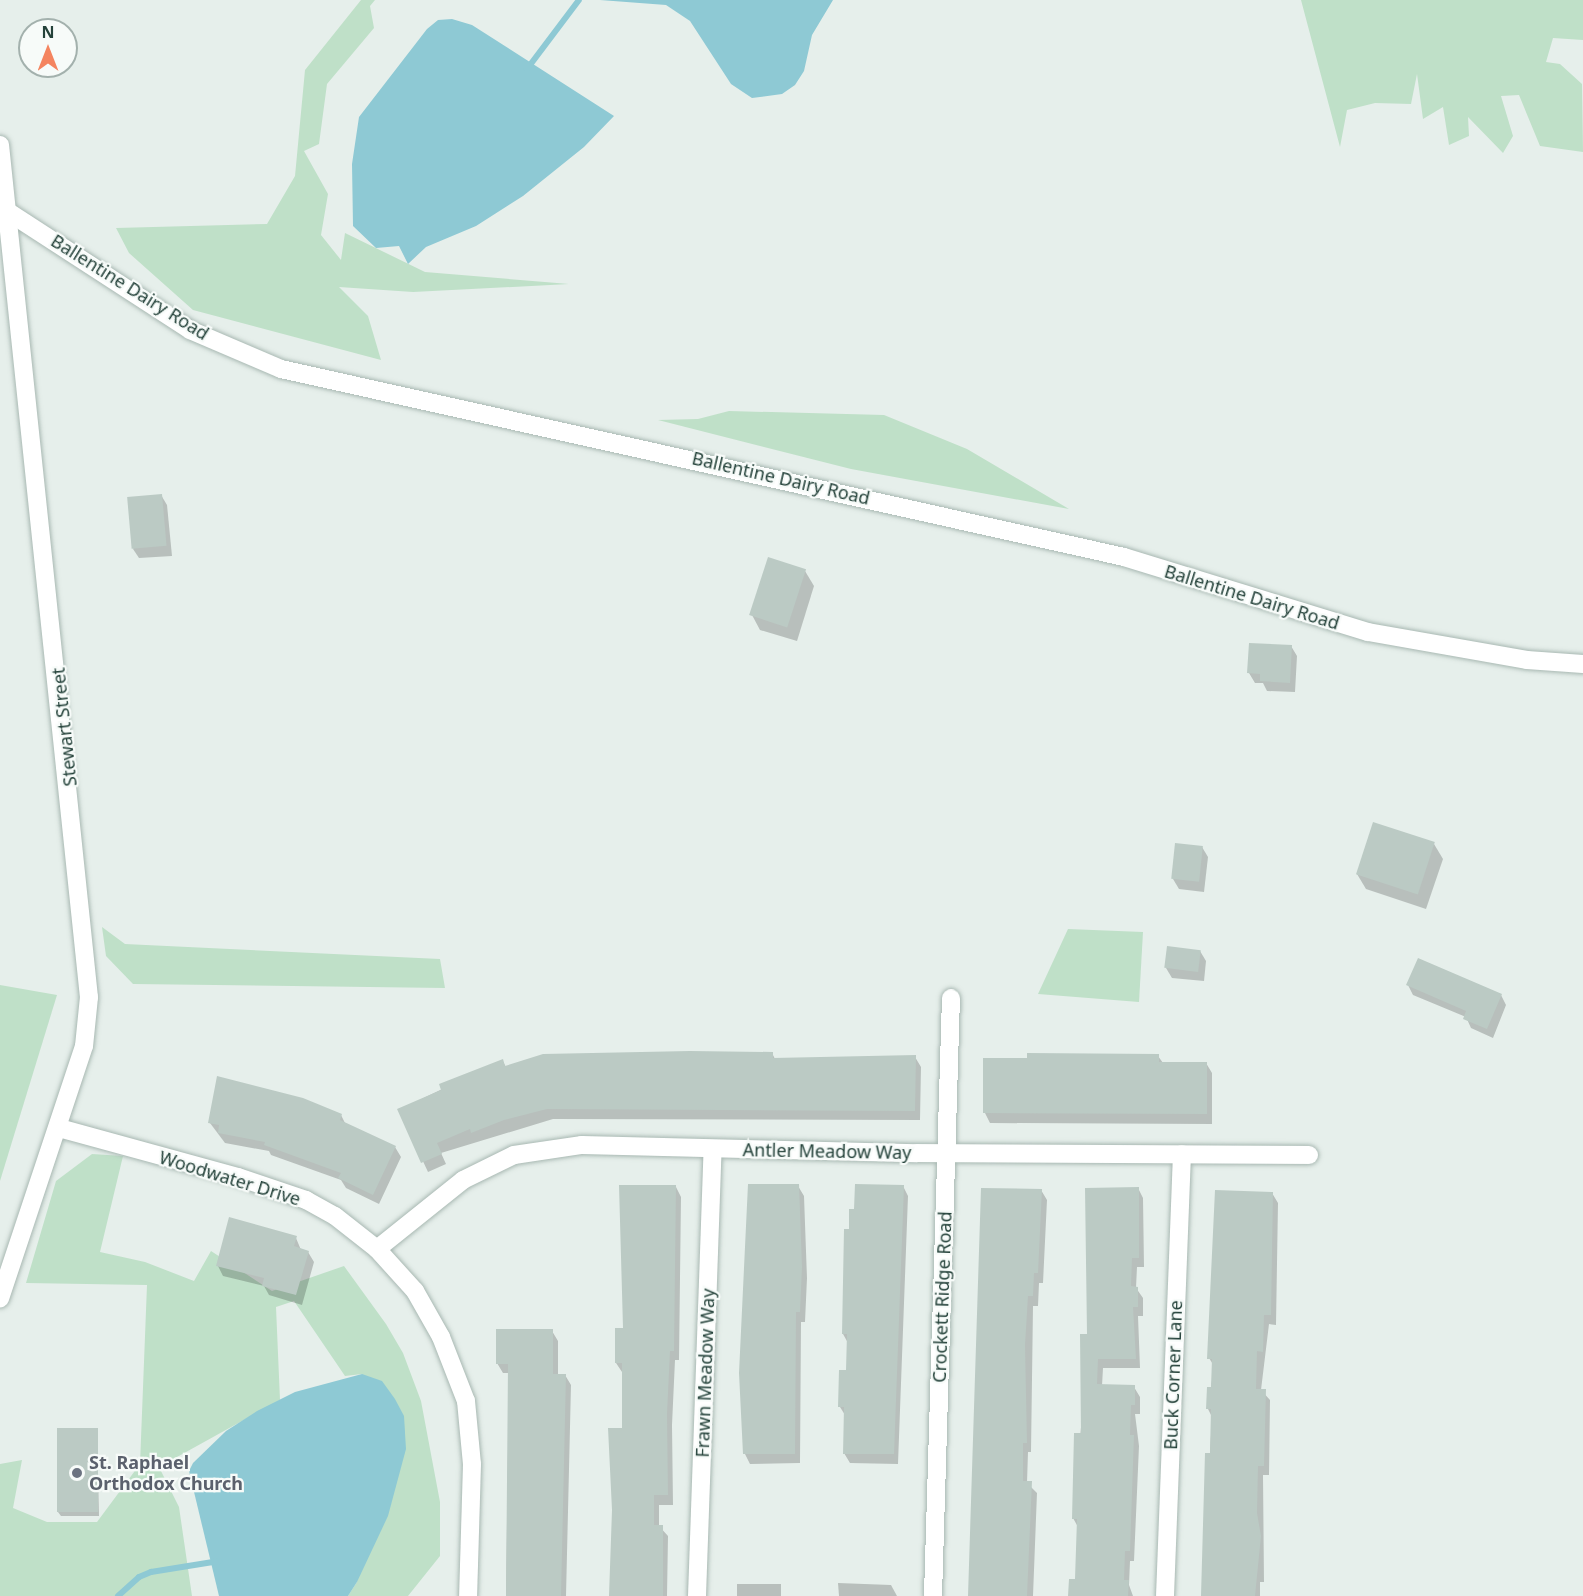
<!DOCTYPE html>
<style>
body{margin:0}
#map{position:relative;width:1583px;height:1596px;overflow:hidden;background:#e6efeb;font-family:"Noto Sans",sans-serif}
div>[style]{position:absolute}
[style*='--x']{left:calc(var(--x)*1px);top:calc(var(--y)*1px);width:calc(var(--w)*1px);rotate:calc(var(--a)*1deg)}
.green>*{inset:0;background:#bfe0c8}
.water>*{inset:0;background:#8ec9d4}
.shadow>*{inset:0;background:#0003;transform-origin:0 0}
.stream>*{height:6px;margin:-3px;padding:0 3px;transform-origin:3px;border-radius:3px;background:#8ec9d4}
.building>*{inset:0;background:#bbcac4;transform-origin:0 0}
.roads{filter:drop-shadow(0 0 2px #a8b8b2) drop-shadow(0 0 2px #a8b8b2)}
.minor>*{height:18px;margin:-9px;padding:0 9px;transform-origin:9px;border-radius:9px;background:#fff}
.dots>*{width:16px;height:16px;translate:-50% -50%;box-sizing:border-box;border:3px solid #f7fbf9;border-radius:50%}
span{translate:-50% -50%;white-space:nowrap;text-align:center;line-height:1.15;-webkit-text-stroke:4.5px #f7fbf9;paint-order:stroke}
.street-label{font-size:18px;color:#24423a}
.worship-label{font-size:18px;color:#5b616d;font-weight:700}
.left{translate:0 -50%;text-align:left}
.north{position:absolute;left:18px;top:18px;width:60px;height:60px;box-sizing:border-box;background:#f7fbf9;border:2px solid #a3b1ad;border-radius:50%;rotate:0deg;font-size:16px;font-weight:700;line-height:24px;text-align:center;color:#24423a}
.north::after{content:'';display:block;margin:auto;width:21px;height:27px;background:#f4845f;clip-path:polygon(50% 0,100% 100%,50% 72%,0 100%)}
</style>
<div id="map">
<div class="green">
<i style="clip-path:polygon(361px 0,375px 0,370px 6px,374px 28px,327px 84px,319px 144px,304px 151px,328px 194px,321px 235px,341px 260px,345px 233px,425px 272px,569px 284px,413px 292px,339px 287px,368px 316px,381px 360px,193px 310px,129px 253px,116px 228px,267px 224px,295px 176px,305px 70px)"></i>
<i style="clip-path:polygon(1301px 0,1583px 0,1583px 40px,1553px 38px,1546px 62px,1560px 64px,1582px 84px,1583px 152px,1540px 146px,1519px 95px,1501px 96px,1513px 136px,1503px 153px,1468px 117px,1469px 136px,1449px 145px,1443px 107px,1423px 119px,1417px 74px,1411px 104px,1375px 103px,1347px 110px,1340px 147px)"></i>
<i style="clip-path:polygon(729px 411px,884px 415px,967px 449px,1069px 509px,851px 469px,658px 420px,698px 419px)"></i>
<i style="clip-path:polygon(102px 927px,125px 944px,440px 959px,445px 988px,133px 984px,106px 956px)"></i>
<i style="clip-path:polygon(1068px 929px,1143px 932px,1139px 1002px,1038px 994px)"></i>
<i style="clip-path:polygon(0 985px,57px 995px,0 1181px)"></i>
<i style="clip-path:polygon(92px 1154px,123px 1156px,100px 1252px,145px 1262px,194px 1281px,211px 1251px,272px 1291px,344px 1266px,386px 1324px,403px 1353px,421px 1401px,440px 1502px,440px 1556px,408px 1596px,348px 1596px,357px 1582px,362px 1374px,345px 1376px,294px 1301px,276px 1307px,280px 1400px,159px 1467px,179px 1507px,192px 1596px,0 1596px,0 1464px,22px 1460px,13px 1508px,47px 1522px,97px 1522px,140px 1464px,147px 1285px,26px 1283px,56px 1181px)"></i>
</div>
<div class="water">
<i style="clip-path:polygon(600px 0,833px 0,812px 35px,804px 71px,795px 85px,782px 94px,752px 98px,731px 84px,690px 21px,666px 5px)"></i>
<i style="clip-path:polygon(452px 19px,472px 25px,614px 116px,584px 147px,523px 196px,476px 226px,426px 247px,408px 264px,399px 246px,376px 248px,353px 226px,352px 164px,359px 117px,427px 29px,438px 20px)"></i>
<i style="clip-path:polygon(362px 1374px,382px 1381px,395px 1399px,404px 1416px,406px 1449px,388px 1516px,357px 1582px,348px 1596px,219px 1596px,189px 1471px,193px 1463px,226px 1431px,257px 1411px,295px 1392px)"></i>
</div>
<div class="shadow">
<i style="clip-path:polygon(161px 495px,167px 505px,172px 556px,139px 558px,133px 549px)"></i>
<i style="clip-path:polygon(805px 571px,814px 586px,797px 641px,760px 630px,752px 615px)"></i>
<i style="clip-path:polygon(1291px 646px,1297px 656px,1295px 692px,1267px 691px,1263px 683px,1255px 683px,1249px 673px)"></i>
<i style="clip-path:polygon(1434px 844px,1443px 859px,1426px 909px,1366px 889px,1357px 874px)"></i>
<i style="clip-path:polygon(1202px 847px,1208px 857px,1204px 892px,1179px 889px,1173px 879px)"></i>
<i style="clip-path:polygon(1200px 951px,1206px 961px,1204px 981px,1172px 978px,1166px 968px)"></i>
<i style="clip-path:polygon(1408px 985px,1501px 995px,1506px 1005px,1493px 1038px,1471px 1028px,1466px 1017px,1413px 995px)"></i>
<i style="clip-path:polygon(772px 1053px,775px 1059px,915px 1057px,921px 1067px,920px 1120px,553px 1119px,441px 1153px,446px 1164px,428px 1172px,399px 1110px,502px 1060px,506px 1067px)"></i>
<i style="clip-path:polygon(1158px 1056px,1163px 1063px,1206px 1063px,1212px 1073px,1212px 1124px,990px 1123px,985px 1113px)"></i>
<i style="clip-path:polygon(341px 1115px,346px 1125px,395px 1147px,401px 1157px,379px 1204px,346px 1188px,341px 1180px,271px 1155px,269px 1151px,225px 1143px,210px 1123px)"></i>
<i style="clip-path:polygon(798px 1186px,804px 1196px,807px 1278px,805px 1322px,801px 1322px,800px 1463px,750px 1464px,745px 1454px)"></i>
<i style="clip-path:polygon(903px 1186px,908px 1196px,898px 1464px,850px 1463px,844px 1453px,845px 1415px,840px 1407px,848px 1371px,848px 1343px,843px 1334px,850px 1231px)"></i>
<i style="clip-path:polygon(676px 1187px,681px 1197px,679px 1360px,675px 1360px,672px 1425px,673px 1505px,659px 1505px,659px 1526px,668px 1536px,667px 1596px,610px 1596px,624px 1429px,622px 1372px,616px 1363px,624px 1330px)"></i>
<i style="clip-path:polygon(1138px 1188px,1143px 1198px,1144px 1267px,1137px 1267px,1136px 1288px,1143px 1298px,1143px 1316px,1138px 1316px,1140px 1368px,1103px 1368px,1102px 1386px,1134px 1387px,1140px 1397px,1140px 1414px,1135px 1414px,1139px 1446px,1134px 1561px,1130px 1561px,1129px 1585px,1133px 1596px,1070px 1596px,1076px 1581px,1078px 1527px,1073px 1518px,1089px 1336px)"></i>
<i style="clip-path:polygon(1041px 1190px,1047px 1200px,1043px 1283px,1039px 1283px,1038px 1306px,1033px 1306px,1031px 1452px,1028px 1452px,1027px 1483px,1037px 1493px,1033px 1596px,971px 1596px)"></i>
<i style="clip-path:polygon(1272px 1193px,1278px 1203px,1276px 1325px,1269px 1324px,1261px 1390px,1270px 1400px,1269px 1475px,1263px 1475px,1264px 1582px,1260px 1582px,1260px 1596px,1202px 1596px,1212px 1417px,1208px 1409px,1214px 1366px,1209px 1358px)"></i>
<i style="clip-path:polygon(296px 1238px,301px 1250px,308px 1252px,314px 1262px,302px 1305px,269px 1295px,264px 1286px,223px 1276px,218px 1266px)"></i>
<i style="clip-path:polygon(552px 1331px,558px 1341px,558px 1375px,565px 1375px,571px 1385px,566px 1596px,506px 1596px,509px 1373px,503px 1373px,497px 1363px)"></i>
<i style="clip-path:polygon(97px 1429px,99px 1516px,61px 1516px,58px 1512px)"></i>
<i style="clip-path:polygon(838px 1583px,891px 1585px,897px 1596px,839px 1596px)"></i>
<i style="left:737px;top:1584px;width:44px;height:12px"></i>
</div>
<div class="stream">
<i style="--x:527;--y:69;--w:86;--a:-53"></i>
<i style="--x:118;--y:1596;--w:28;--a:-42"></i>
<i style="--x:139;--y:1577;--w:13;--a:-23"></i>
<i style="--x:151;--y:1572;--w:69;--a:-9.2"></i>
</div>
<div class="building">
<i style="left:162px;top:494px;width:52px;height:35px;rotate:85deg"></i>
<i style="left:768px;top:557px;width:40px;height:61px;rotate:18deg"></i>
<i style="clip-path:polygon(1249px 643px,1292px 645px,1290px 683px,1260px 681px,1260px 674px,1247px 673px)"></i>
<i style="left:1373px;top:822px;width:65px;height:55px;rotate:18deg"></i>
<i style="left:1175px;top:843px;width:28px;height:36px;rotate:6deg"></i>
<i style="left:1167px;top:946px;width:34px;height:22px;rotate:7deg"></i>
<i style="clip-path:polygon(1418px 958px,1502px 994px,1487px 1029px,1463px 1019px,1466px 1011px,1406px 985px)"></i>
<i style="clip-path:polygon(690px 1051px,773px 1052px,773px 1058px,916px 1055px,915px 1111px,547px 1109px,504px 1120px,471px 1133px,470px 1129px,437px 1143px,442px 1154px,421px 1163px,397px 1109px,441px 1090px,439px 1084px,503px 1059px,505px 1066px,543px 1054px)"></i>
<i style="clip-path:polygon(1027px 1053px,1159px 1054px,1159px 1062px,1207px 1062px,1207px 1114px,983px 1113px,983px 1058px,1027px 1058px)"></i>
<i style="clip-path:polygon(217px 1076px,303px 1098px,342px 1114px,340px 1120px,396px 1146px,373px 1195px,338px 1178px,341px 1173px,264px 1145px,265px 1142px,218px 1133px,219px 1125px,208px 1123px)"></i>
<i style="clip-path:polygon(748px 1184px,799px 1184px,802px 1267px,800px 1312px,796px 1312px,795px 1454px,743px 1454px,739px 1373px)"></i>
<i style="clip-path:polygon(855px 1184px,904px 1185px,894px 1454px,843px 1454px,844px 1407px,838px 1407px,839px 1370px,846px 1370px,847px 1334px,842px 1334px,844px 1229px,849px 1229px,849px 1209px,854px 1209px)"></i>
<i style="clip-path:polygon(619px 1185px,676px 1185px,674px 1351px,670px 1351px,667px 1414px,668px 1495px,654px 1495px,654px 1525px,663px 1525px,663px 1596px,609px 1596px,612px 1510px,608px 1428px,622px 1428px,622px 1363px,615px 1363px,615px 1328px,623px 1328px)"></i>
<i style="clip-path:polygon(1139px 1187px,1139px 1258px,1132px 1258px,1131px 1286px,1138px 1287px,1138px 1307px,1133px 1307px,1136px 1359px,1098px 1359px,1097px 1384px,1135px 1385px,1135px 1405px,1131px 1405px,1130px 1435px,1134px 1435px,1130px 1551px,1125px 1551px,1124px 1580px,1129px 1580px,1128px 1596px,1068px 1596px,1069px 1579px,1075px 1579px,1077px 1519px,1072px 1519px,1074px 1433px,1081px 1433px,1080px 1334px,1087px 1334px,1085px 1188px)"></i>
<i style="clip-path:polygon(981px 1188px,1042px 1189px,1038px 1273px,1034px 1273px,1033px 1296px,1028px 1296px,1025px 1345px,1027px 1443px,1023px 1443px,1023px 1481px,1032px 1481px,1027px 1596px,968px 1596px)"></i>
<i style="clip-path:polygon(1215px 1190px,1273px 1192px,1271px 1315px,1264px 1315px,1263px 1352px,1257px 1351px,1256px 1389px,1266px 1389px,1264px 1466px,1258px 1466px,1257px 1513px,1261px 1536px,1255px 1596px,1201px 1596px,1205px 1453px,1210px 1453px,1211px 1409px,1206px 1409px,1207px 1387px,1211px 1387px,1212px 1359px,1207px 1359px)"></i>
<i style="clip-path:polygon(229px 1217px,297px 1236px,294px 1246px,309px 1251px,296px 1295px,262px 1286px,264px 1278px,216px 1266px)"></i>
<i style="clip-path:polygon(496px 1329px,553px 1329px,553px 1374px,566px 1374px,561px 1596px,506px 1596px,508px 1364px,496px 1364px)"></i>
<i style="left:57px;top:1428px;width:41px;height:84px"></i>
</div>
<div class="roads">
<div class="minor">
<i style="--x:0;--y:145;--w:857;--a:84.04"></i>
<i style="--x:89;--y:997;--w:49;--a:95.8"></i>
<i style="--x:84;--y:1046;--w:266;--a:108.4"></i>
<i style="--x:10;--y:213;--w:215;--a:33"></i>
<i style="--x:190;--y:330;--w:99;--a:23.2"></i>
<i style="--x:281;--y:369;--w:864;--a:12.57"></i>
<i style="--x:1124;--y:557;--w:255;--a:17.1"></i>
<i style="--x:1368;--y:632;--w:161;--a:10"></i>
<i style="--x:1527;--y:660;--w:56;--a:4.1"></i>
<i style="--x:59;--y:1128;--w:186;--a:15.3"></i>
<i style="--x:238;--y:1177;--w:72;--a:18.7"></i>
<i style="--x:306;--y:1200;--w:33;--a:29"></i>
<i style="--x:335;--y:1216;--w:53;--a:38.2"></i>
<i style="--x:377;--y:1249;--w:57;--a:47.9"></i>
<i style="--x:415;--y:1291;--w:53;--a:60.5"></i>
<i style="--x:441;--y:1337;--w:69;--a:68.7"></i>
<i style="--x:466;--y:1401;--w:63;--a:84.6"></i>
<i style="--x:472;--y:1464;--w:132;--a:91.7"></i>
<i style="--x:377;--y:1249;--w:110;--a:-38.7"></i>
<i style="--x:463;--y:1180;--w:57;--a:-26.1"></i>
<i style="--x:514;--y:1155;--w:69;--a:-8.4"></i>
<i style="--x:582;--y:1145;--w:335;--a:1.4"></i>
<i style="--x:917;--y:1153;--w:392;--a:0.3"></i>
<i style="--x:697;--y:1596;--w:447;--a:-88"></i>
<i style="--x:933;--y:1596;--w:598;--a:-88.28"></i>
<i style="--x:1165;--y:1596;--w:442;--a:-87.8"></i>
</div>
</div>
<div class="dots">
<i style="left:77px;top:1473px;background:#6b7280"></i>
</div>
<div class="street-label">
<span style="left:130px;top:287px;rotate:32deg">Ballentine Dairy Road</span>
<span style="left:781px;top:478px;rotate:13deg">Ballentine Dairy Road</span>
<span style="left:1252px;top:597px;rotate:17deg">Ballentine Dairy Road</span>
<span style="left:64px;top:727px;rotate:-96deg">Stewart Street</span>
<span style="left:827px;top:1151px;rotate:1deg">Antler Meadow Way</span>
<span style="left:230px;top:1178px;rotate:17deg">Woodwater Drive</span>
<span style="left:942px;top:1297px;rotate:-88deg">Crockett Ridge Road</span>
<span style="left:705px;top:1373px;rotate:-88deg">Frawn Meadow Way</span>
<span style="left:1173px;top:1375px;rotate:-88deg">Buck Corner Lane</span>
</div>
<div class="worship-label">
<span class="left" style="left:89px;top:1473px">St. Raphael<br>Orthodox Church</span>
</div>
<div class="north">N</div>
</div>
